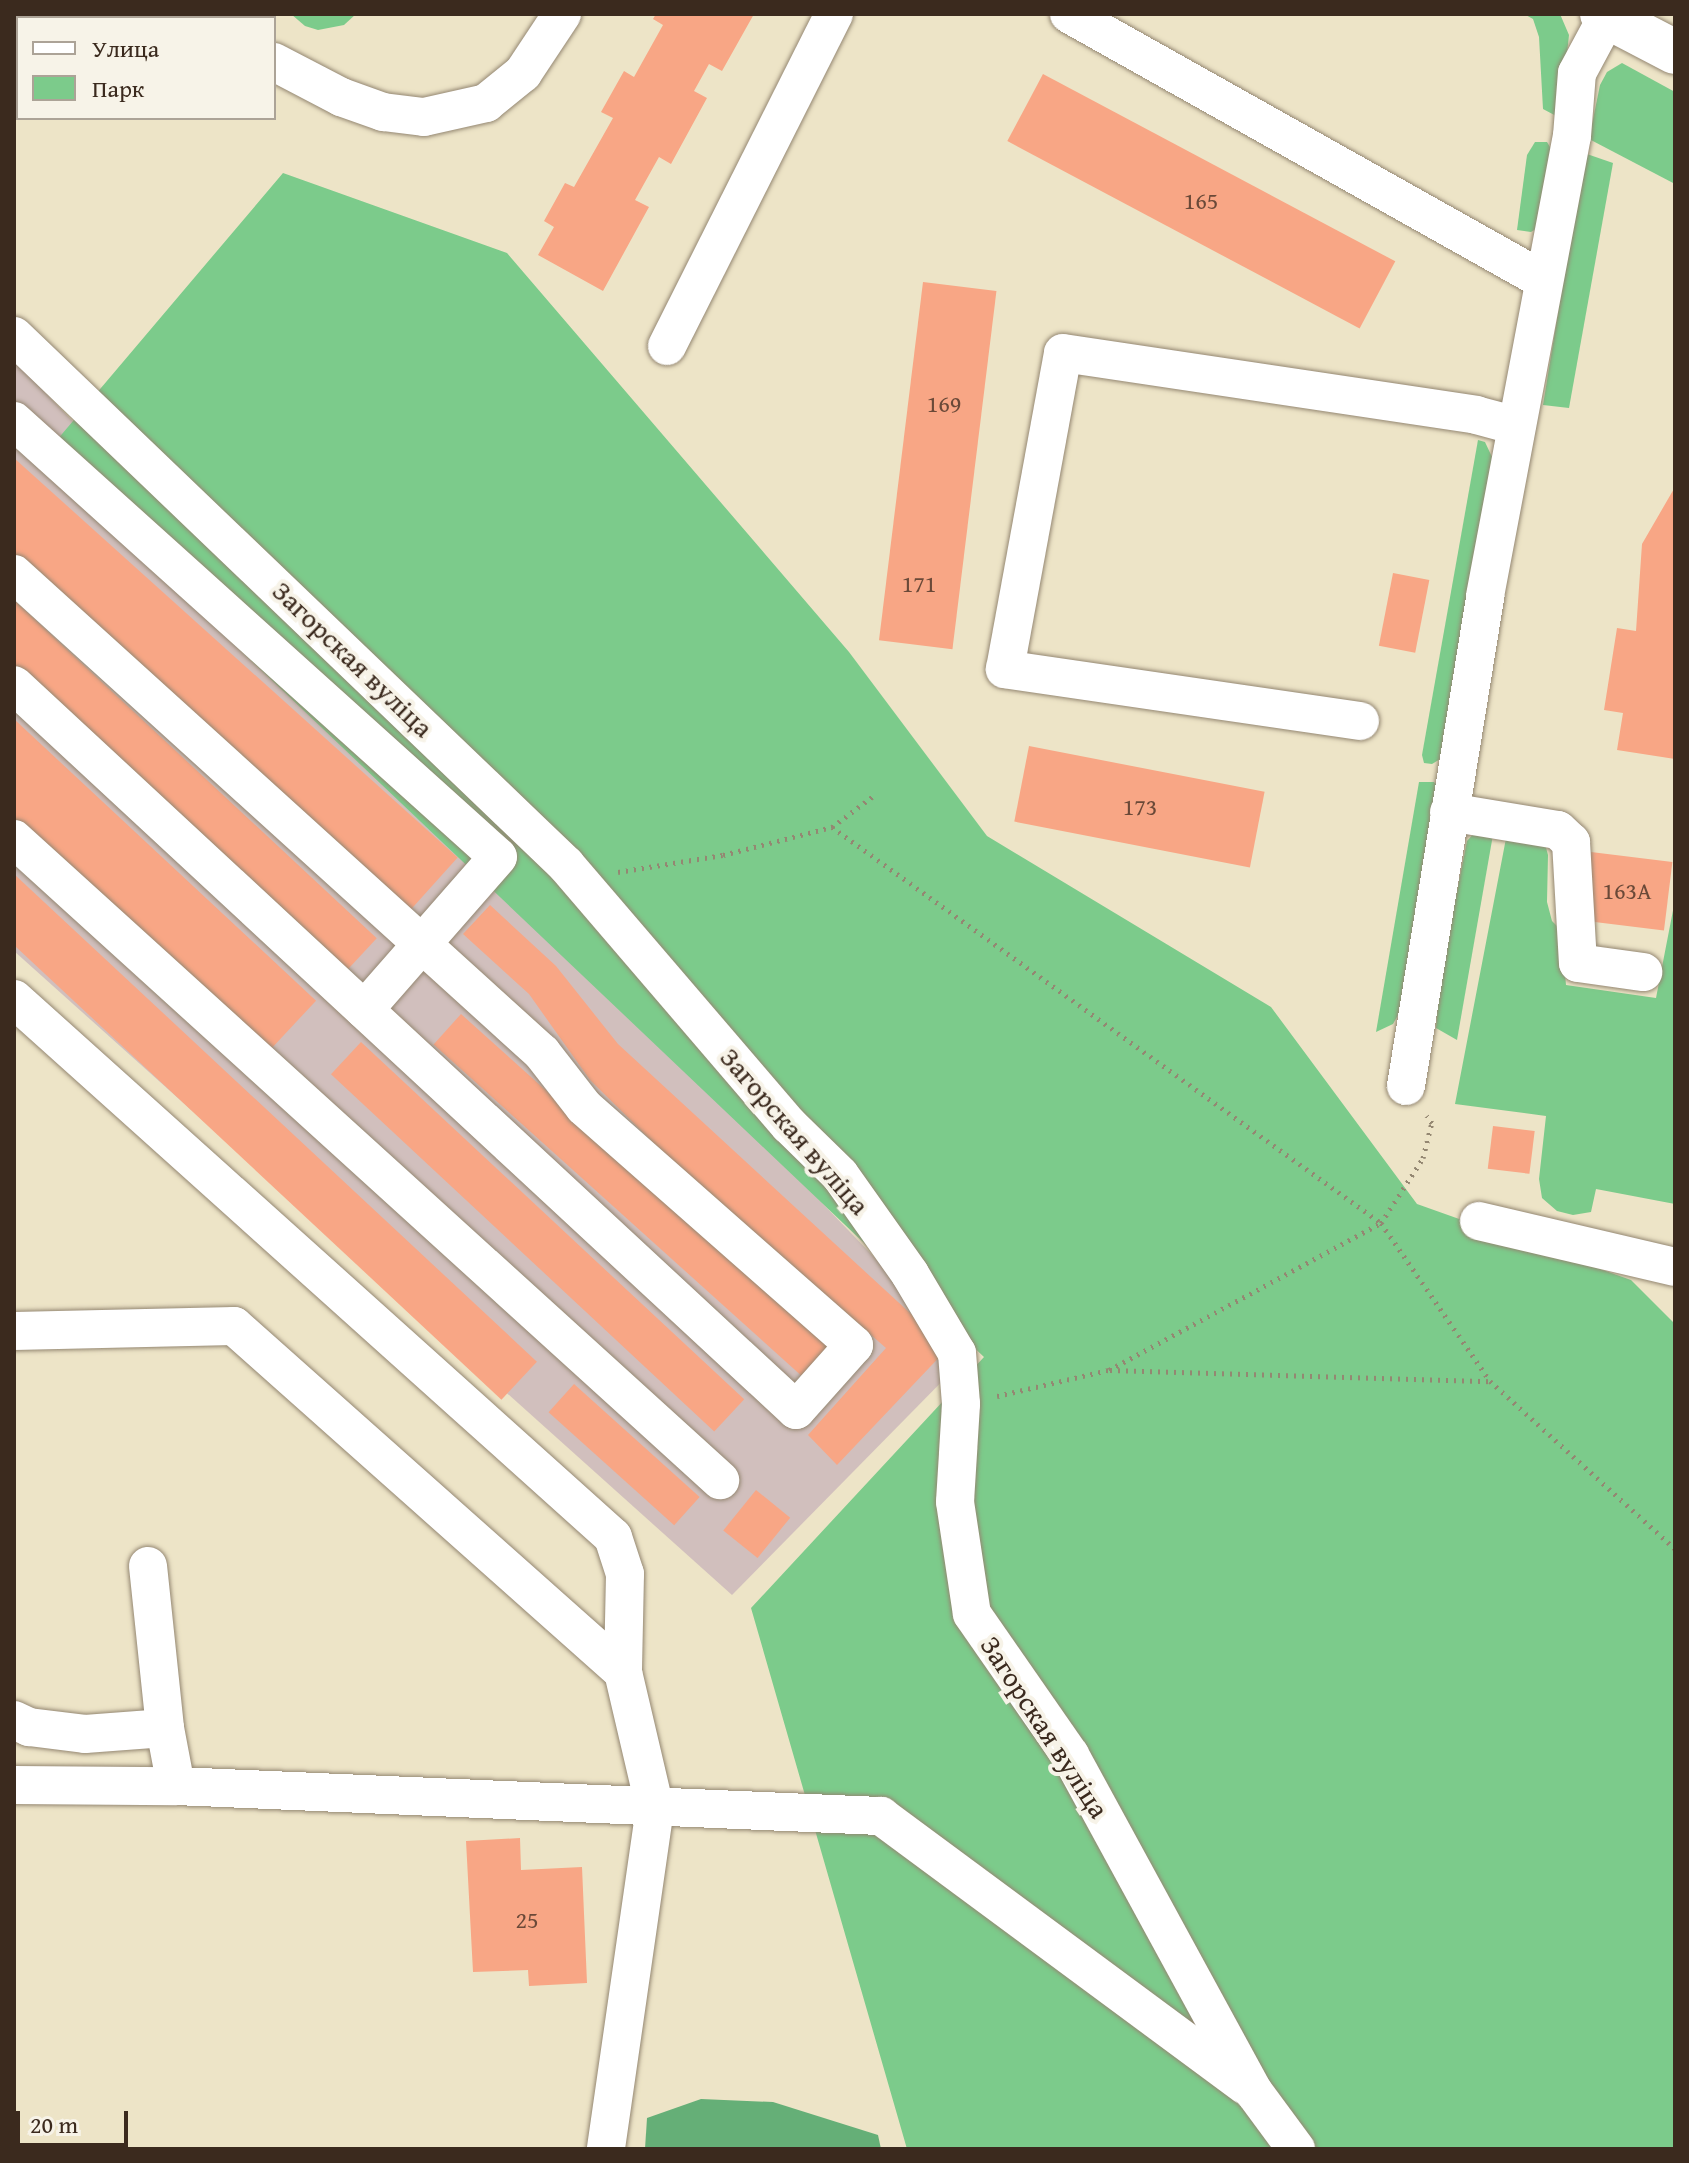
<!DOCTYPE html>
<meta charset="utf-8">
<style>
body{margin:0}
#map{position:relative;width:1689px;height:2163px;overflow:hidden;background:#ede4c7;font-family:"Gentium Book Plus",serif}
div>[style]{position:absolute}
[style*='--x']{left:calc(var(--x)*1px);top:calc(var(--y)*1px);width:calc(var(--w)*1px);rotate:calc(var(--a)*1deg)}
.industrial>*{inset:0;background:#d1bfbd}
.green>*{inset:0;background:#7ccb8b}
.forest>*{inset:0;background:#65af77}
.building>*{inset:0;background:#f8a685;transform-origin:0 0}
.path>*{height:5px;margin-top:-2.5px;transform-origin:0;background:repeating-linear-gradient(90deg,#948772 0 2px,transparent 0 8px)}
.roads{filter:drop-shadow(0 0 2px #948772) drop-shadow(0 0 2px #948772)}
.minor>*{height:38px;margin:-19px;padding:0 19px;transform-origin:19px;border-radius:19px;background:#fff}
.major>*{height:44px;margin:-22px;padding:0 22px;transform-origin:22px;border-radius:22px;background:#fff}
span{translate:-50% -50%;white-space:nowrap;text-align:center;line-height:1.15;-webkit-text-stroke:8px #f7f3e8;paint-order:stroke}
.number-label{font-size:24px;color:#6a4938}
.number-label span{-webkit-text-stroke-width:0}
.street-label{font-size:28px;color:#3b2a1e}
.frame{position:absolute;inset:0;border:16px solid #3b2a1e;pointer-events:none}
.legend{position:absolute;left:16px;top:16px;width:260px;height:104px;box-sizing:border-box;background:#f7f3e8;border:2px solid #aca397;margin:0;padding:10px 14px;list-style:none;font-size:24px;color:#3b2a1e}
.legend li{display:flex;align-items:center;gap:16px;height:40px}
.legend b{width:40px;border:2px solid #aca397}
.scale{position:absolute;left:16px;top:2111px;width:112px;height:36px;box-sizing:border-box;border:4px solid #3b2a1e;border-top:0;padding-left:10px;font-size:24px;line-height:28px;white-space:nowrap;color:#3b2a1e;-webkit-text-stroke:6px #f7f3e8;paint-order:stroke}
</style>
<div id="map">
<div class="industrial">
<i style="clip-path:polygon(14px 360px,968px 1355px,732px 1595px,14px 951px)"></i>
</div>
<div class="green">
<i style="clip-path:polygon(291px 14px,356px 14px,344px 25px,318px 30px,305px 26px)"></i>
<i style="clip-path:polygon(1524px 14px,1560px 14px,1569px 35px,1560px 118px,1543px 109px,1539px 37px,1533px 19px)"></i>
<i style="clip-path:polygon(1622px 63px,1675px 92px,1675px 184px,1589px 139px,1600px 85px,1607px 72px)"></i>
<i style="clip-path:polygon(1535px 142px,1547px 142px,1553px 152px,1539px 227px,1531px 232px,1517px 230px,1527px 155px)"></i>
<i style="clip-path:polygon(1584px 153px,1613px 163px,1569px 408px,1543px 405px)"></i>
<i style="clip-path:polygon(283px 173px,507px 253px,849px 652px,987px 836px,1271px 1007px,1417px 1204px,1631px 1280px,1675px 1324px,1675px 2149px,907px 2149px,751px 1608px,984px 1357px,40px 460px)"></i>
<i style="clip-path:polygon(1478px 440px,1485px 442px,1492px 457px,1442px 758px,1432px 764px,1424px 763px,1422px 755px)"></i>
<i style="clip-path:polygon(1419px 782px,1434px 782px,1440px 790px,1401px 1010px,1393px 1024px,1376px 1032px)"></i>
<i style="clip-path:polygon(1508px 828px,1544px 840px,1548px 855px,1547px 902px,1552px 921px,1561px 930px,1566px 985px,1656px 998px,1675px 900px,1675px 1204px,1596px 1189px,1591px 1212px,1573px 1215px,1557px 1211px,1542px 1198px,1539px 1179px,1546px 1116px,1455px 1104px)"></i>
<i style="clip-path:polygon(1494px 829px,1457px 1040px,1436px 1028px,1440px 977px,1467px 841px,1475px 832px)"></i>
</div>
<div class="forest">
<i style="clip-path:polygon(701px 2099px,773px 2102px,878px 2135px,881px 2149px,645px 2149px,647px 2118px)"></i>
</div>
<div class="building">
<i style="clip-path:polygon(656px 14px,754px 14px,722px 71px,709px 64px,694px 91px,707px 98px,671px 164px,659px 157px,635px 200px,649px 207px,603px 291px,538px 255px,554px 227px,544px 221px,565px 183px,574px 187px,613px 118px,601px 112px,624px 71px,634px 77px,663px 25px,653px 19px)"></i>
<i style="left:1043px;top:74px;width:399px;height:76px;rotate:28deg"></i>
<i style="left:923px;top:282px;width:74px;height:361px;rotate:7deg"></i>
<i style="left:14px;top:458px;width:597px;height:81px;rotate:42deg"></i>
<i style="clip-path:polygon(1675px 487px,1675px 759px,1617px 750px,1623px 713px,1604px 710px,1617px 628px,1636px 631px,1642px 544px)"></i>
<i style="left:1393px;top:573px;width:37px;height:74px;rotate:11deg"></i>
<i style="left:14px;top:600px;width:496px;height:60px;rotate:43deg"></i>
<i style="left:14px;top:719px;width:413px;height:75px;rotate:43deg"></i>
<i style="left:1029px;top:746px;width:240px;height:77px;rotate:11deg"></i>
<i style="left:1591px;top:852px;width:82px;height:69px;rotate:7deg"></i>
<i style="left:14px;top:874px;width:715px;height:52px;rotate:43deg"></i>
<i style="clip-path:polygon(490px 905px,556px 966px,618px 1044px,948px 1348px,837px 1465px,808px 1435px,886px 1348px,677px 1166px,590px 1080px,529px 994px,463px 934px)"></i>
<i style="left:461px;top:1014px;width:495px;height:41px;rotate:42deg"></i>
<i style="left:361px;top:1042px;width:524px;height:44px;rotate:43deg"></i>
<i style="left:1493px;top:1126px;width:42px;height:43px;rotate:7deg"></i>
<i style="left:574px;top:1384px;width:169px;height:38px;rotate:42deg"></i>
<i style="left:756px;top:1490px;width:44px;height:52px;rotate:39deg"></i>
<i style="clip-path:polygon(520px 1838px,521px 1870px,582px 1867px,587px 1983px,529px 1986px,528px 1970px,473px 1972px,466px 1841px)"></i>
</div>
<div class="path">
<i style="--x:832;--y:827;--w:677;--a:35.8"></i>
<i style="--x:1381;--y:1223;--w:192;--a:55.4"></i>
<i style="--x:1490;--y:1381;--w:250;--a:42.2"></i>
<i style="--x:618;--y:872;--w:106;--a:-9.2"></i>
<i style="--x:723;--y:855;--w:113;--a:-14.4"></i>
<i style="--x:832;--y:827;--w:55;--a:-36.9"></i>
<i style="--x:1110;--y:1370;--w:380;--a:1.7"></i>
<i style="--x:997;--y:1396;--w:115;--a:-13.1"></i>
<i style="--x:1109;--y:1370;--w:309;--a:-28.4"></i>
<i style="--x:1381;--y:1223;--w:77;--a:-57.1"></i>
<i style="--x:1423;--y:1158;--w:36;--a:-76"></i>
<i style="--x:1432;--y:1123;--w:9;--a:-126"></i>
</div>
<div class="roads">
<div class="minor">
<i style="--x:187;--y:14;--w:9;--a:27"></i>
<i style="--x:1069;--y:14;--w:544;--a:29.3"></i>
<i style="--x:274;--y:62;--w:76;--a:27.6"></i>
<i style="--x:341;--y:97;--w:45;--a:19.7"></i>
<i style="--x:383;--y:112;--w:41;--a:7"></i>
<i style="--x:424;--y:117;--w:64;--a:-12.7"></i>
<i style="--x:486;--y:103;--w:48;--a:-39"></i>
<i style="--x:523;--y:73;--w:71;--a:-56.5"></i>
<i style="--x:14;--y:336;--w:765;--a:43.78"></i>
<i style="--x:566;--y:865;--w:343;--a:49.4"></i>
<i style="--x:789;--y:1125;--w:71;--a:44.4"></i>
<i style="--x:840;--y:1175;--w:121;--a:54.7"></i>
<i style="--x:910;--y:1274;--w:92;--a:59.3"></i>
<i style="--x:957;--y:1353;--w:51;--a:85.5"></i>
<i style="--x:961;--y:1404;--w:98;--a:93.5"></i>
<i style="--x:955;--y:1502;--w:113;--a:81.4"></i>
<i style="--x:972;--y:1614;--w:172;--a:55.2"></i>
<i style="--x:1070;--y:1755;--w:384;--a:61.4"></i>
<i style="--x:1254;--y:2092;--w:71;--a:53.6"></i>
<i style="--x:667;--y:346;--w:372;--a:-63.3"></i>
<i style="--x:14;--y:421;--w:651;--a:42.01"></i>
<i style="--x:498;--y:857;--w:203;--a:131.2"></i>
<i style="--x:14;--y:574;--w:713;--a:42.21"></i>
<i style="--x:542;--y:1053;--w:68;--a:52.1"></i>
<i style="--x:584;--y:1107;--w:360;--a:41.4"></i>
<i style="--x:854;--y:1345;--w:87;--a:131.7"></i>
<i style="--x:796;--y:1410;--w:1066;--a:-137.17"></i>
<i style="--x:1360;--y:721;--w:359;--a:-171.7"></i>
<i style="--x:1005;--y:669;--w:321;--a:-79.6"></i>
<i style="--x:1063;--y:353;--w:418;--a:8.5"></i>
<i style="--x:1476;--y:415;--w:42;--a:15"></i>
<i style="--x:1449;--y:812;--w:110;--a:9.4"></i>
<i style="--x:1558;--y:830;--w:18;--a:43"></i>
<i style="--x:1571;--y:842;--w:121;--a:86.7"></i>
<i style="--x:1578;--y:963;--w:66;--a:7.9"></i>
<i style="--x:14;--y:839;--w:954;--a:42.24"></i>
<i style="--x:14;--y:999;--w:805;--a:41.93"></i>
<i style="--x:613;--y:1537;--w:39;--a:72"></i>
<i style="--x:625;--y:1574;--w:98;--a:91.2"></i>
<i style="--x:1406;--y:1086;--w:496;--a:-80.8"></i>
<i style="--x:1485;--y:596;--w:468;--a:-79.3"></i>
<i style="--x:1572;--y:136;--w:63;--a:-85.5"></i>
<i style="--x:1577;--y:73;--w:64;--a:-61.8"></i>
<i style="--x:1479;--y:1221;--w:201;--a:13.2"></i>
<i style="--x:14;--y:1331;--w:220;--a:-1.3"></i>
<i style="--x:234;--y:1326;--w:521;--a:41.65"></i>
<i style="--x:623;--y:1672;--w:140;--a:76.8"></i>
<i style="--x:655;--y:1808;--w:345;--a:98.2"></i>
<i style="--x:148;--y:1566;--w:163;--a:84"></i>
<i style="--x:165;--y:1728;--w:59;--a:79.3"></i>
<i style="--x:14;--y:1720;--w:17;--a:25"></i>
<i style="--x:29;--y:1727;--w:56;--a:7.1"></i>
<i style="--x:85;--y:1734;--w:80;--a:-4.3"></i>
<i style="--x:14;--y:1785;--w:162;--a:0.4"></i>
<i style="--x:176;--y:1786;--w:706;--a:2.44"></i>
<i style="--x:881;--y:1816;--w:453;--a:36.5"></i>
</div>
<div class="major">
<i style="--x:1602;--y:14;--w:82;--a:27.5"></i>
</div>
</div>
<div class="number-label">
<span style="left:1201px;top:201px">165</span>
<span style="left:944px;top:404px">169</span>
<span style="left:919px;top:584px">171</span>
<span style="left:1140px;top:807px">173</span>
<span style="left:1627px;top:891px">163А</span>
<span style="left:527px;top:1920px">25</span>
</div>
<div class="street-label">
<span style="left:353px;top:659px;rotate:44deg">Загорская вуліца</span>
<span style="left:795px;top:1131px;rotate:49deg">Загорская вуліца</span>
<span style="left:1045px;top:1727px;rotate:57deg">Загорская вуліца</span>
</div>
<div class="frame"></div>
<ul class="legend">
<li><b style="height:10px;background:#fff"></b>Улица</li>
<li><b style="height:22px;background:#7ccb8b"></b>Парк</li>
</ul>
<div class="scale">20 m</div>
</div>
